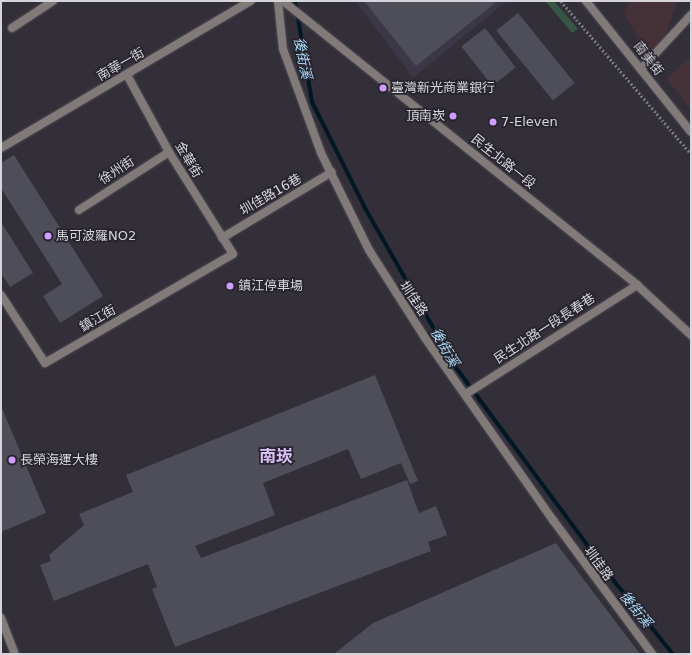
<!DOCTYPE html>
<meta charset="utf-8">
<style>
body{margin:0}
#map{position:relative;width:692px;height:655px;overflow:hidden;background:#322f39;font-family:"DejaVu Sans","Noto Sans TC",sans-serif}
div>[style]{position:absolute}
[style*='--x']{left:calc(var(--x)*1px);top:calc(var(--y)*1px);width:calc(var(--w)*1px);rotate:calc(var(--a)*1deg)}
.built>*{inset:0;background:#3b3747}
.industrial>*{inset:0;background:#453239}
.green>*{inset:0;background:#355644}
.stream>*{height:4px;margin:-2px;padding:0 2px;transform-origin:2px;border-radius:2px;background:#011724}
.building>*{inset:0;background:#4e4e59;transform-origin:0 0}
.path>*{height:2.5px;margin-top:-1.25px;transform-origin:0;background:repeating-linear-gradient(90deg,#76747d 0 2px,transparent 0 4px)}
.roads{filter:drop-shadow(0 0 1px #504d56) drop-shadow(0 0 1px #504d56)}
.service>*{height:8px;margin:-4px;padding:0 4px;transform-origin:4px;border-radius:4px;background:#817a79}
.minor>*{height:8px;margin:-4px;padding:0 4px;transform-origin:4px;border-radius:4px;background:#817a79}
.dots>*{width:11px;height:11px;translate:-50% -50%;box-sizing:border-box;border:2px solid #28252f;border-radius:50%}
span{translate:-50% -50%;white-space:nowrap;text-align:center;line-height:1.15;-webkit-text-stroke:3.5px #28252f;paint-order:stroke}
.street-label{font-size:13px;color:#d6d5db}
.poi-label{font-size:13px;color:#d6d5db}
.left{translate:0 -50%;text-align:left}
.right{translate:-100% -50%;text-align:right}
.water-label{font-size:14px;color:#abdbf9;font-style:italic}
.district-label{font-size:17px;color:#dbc0f7;font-weight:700}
.frame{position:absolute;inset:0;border:2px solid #d6d5db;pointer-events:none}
</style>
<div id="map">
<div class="built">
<i style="clip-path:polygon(355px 1px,507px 1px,413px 78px)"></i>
</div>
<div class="industrial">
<i style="clip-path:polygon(629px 1px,677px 1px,662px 46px,647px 54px,624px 14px)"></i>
<i style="clip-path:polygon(691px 57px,691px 110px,666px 78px)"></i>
</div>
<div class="green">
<i style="clip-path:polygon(545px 1px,554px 1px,578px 29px,572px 33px)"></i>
</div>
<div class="stream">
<i style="--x:295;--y:1;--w:102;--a:80.4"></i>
<i style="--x:312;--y:102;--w:119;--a:63.4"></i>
<i style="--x:365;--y:208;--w:185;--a:60.3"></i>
<i style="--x:457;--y:369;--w:264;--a:53.5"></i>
<i style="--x:614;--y:581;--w:94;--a:51.1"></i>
</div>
<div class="building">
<i style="clip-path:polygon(364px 1px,493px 1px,495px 3px,416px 66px)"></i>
<i style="left:518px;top:13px;width:90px;height:28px;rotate:51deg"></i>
<i style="left:485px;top:28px;width:50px;height:30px;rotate:52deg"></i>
<i style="clip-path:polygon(14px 155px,103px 296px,60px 323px,43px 296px,62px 284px,1px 188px,1px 163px)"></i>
<i style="clip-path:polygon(1px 222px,33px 273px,10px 287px,1px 273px)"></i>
<i style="clip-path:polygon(375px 375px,418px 481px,410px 484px,401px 463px,361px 479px,348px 449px,263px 483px,275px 515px,195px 546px,201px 558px,407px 480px,419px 513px,436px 506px,447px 535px,428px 542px,431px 551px,175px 647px,152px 589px,157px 587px,148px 564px,54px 601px,40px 565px,51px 561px,49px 555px,84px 525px,79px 514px,133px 492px,126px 475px)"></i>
<i style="clip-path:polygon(1px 406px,46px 513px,1px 532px)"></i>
<i style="clip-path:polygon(556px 543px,640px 654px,334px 654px,373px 623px)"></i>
</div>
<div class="path">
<i style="--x:561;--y:1;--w:201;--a:49.6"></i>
</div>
<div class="roads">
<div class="service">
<i style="--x:12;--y:28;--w:49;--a:-33.4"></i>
<i style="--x:641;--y:69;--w:74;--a:-47.2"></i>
<i style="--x:79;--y:210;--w:107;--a:-32.8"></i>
<i style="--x:222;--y:238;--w:128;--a:-31"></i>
<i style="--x:1;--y:295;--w:81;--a:57.1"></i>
<i style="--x:45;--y:363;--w:217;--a:-30.1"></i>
<i style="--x:233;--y:254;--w:120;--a:-122.1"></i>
<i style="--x:169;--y:152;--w:88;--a:-118.6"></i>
<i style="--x:466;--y:394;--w:203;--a:-32.5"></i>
</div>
<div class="minor">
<i style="--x:278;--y:1;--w:48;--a:84.1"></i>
<i style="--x:283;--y:49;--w:111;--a:69.9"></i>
<i style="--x:321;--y:153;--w:108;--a:63.7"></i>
<i style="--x:369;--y:250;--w:104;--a:57.5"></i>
<i style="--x:425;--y:338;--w:223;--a:54.9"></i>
<i style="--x:553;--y:520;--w:167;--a:53.5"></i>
<i style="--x:283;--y:1;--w:454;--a:38.7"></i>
<i style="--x:637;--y:285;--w:74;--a:42.8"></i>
<i style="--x:586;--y:1;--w:168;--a:51.3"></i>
<i style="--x:1;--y:148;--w:290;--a:-30.5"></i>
<i style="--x:1;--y:618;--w:39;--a:69"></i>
</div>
</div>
<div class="dots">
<i style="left:383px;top:88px;background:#d09dff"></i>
<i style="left:453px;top:116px;background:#d09dff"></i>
<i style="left:493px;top:122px;background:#d09dff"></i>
<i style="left:48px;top:236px;background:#d09dff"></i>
<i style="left:230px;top:286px;background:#d09dff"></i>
<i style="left:12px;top:460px;background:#d09dff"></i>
</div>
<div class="street-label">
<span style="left:648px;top:59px;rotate:52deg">南美街</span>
<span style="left:121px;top:65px;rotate:-30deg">南華一街</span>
<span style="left:188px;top:160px;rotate:59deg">金華街</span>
<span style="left:503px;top:162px;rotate:39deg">民生北路一段</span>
<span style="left:117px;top:171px;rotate:-33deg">徐州街</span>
<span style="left:271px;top:195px;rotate:-30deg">圳佳路16巷</span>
<span style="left:413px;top:299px;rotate:56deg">圳佳路</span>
<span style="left:98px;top:319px;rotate:-30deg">鎮江街</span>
<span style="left:545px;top:329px;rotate:-33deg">民生北路一段長春巷</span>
<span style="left:598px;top:564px;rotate:54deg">圳佳路</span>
</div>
<div class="poi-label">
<span class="left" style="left:391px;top:88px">臺灣新光商業銀行</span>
<span class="right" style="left:445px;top:116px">頂南崁</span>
<span class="left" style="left:501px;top:122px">7-Eleven</span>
<span class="left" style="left:56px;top:236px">馬可波羅NO2</span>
<span class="left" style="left:238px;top:286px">鎮江停車場</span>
<span class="left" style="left:20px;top:460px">長榮海運大樓</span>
</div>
<div class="water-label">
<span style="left:303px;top:58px;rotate:79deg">後街溪</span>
<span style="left:445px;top:347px;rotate:60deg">後街溪</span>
<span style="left:636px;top:609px;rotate:51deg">後街溪</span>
</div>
<div class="district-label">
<span style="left:276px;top:457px">南崁</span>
</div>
<div class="frame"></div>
</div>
